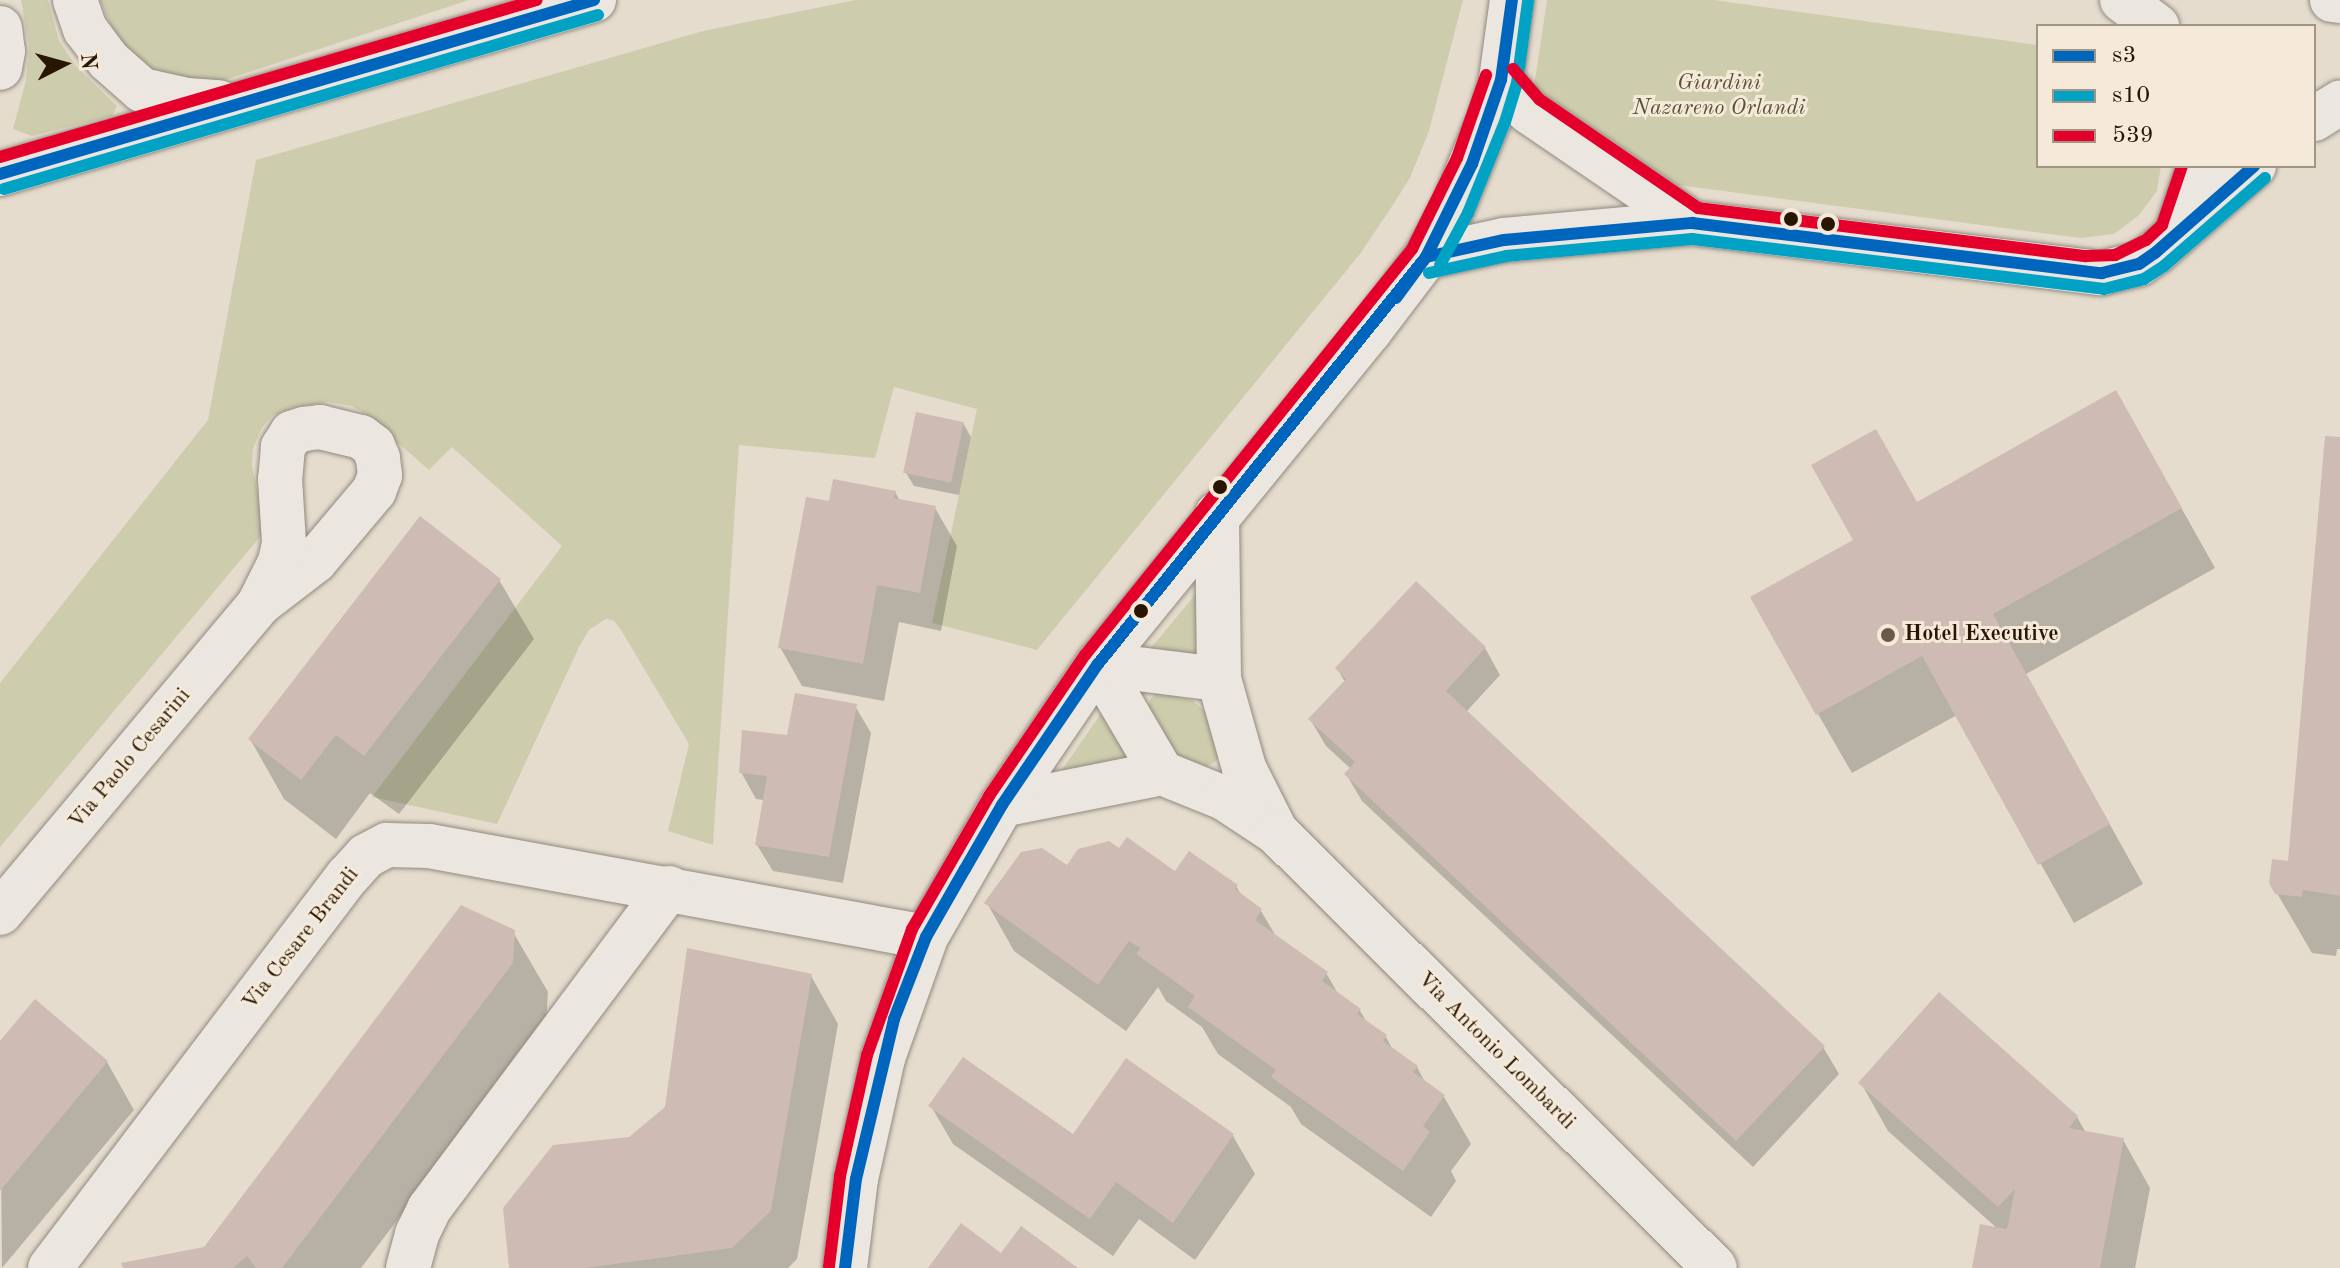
<!DOCTYPE html>
<style>
body{margin:0}
#map{position:relative;width:2340px;height:1268px;overflow:hidden;background:#e5dcce;font-family:"Old Standard TT",serif}
div>[style]{position:absolute}
[style*='--x']{left:calc(var(--x)*1px);top:calc(var(--y)*1px);width:calc(var(--w)*1px);rotate:calc(var(--a)*1deg)}
.green>*{inset:0;background:#cdcdae}
.shadow>*{inset:0;background:#0003}
.building>*{inset:0;background:#cebbb3;transform-origin:0 0}
.roads{filter:drop-shadow(0 0 2px #918a7f) drop-shadow(0 0 2px #918a7f)}
.minor>*{height:44px;margin:-22px;padding:0 22px;transform-origin:22px;border-radius:22px;background:#ebe6df}
.tertiary>*{height:44px;margin:-22px;padding:0 22px;transform-origin:22px;border-radius:22px;background:#ebe6df}
.secondary>*{height:44px;margin:-22px;padding:0 22px;transform-origin:22px;border-radius:22px;background:#ebe6df}
.bus-1>*{height:12px;margin:-6px;padding:0 6px;transform-origin:6px;border-radius:6px;background:#0065bd}
.bus-2>*{height:12px;margin:-6px;padding:0 6px;transform-origin:6px;border-radius:6px;background:#02a2c4}
.bus-3>*{height:12px;margin:-6px;padding:0 6px;transform-origin:6px;border-radius:6px;background:#e4002b}
.dots>*{width:22px;height:22px;translate:-50% -50%;box-sizing:border-box;border:4px solid #f5ead9;border-radius:50%}
span{translate:-50% -50%;white-space:nowrap;text-align:center;line-height:1.15;-webkit-text-stroke:6px #f5ead9;paint-order:stroke}
.park-label{font-size:22px;color:#5b5135;font-style:italic}
.poi-label{font-size:22px;color:#281502;font-weight:700}
.left{translate:0 -50%;text-align:left}
.street-label{font-size:22px;color:#281502}
.legend{position:absolute;left:2036px;top:24px;width:280px;height:144px;box-sizing:border-box;background:#f5ead9;border:2px solid #a39583;margin:0;padding:10px 14px;list-style:none;font-size:24px;color:#281502}
.legend li{display:flex;align-items:center;gap:16px;height:40px}
.legend b{width:40px;border:2px solid #a39583}
.north{position:absolute;left:24px;top:24px;width:80px;height:80px;-webkit-text-stroke:6px #f5ead9;paint-order:stroke;rotate:84deg;font-size:22px;font-weight:700;line-height:32px;text-align:center;color:#281502}
.north::after{content:'';display:block;margin:auto;width:28px;height:36px;background:#281502;clip-path:polygon(50% 0,100% 100%,50% 72%,0 100%)}
</style>
<div id="map">
<div class="green">
<i style="clip-path:polygon(21px 0,48px 0,59px 41px,76px 66px,117px 106px,112px 116px,32px 136px,13px 129px,26px 80px,29px 47px)"></i>
<i style="clip-path:polygon(100px 0,469px 0,219px 82px,193px 84px,149px 69px,116px 38px)"></i>
<i style="clip-path:polygon(855px 0,1463px 0,1429px 131px,1410px 178px,1389px 211px,1360px 254px,1037px 650px,932px 623px,977px 409px,894px 387px,875px 458px,739px 445px,713px 845px,668px 831px,689px 744px,621px 630px,614px 621px,606px 619px,589px 630px,580px 645px,497px 824px,372px 797px,562px 546px,452px 447px,429px 470px,365px 414px,351px 406px,328px 402px,291px 408px,272px 416px,261px 429px,253px 449px,252px 465px,265px 531px,0 847px,0 683px,208px 420px,256px 160px,703px 31px)"></i>
<i style="clip-path:polygon(1547px 0,1714px 0,2038px 45px,2038px 166px,2161px 166px,2157px 191px,2139px 215px,2114px 234px,2080px 238px,1678px 185px,1534px 87px)"></i>
<i style="clip-path:polygon(1198px 591px,1198px 655px,1146px 654px)"></i>
<i style="clip-path:polygon(1158px 692px,1192px 700px,1209px 715px,1222px 749px,1216px 761px,1206px 767px,1187px 766px,1164px 749px,1148px 714px,1150px 699px)"></i>
<i style="clip-path:polygon(1104px 709px,1129px 761px,1057px 777px)"></i>
</div>
<div class="shadow">
<i style="clip-path:polygon(963px 423px,971px 437px,959px 495px,914px 486px,906px 473px)"></i>
<i style="clip-path:polygon(2340px 439px,2340px 949px,2337px 949px,2336px 956px,2312px 953px,2271px 883px,2290px 864px)"></i>
<i style="clip-path:polygon(2150px 452px,2215px 568px,2026px 674px,2143px 884px,2074px 923px,1957px 715px,1852px 773px,1818px 714px,1917px 504px)"></i>
<i style="clip-path:polygon(895px 492px,900px 501px,935px 508px,957px 546px,941px 631px,899px 622px,884px 701px,802px 686px,780px 647px,830px 503px)"></i>
<i style="clip-path:polygon(499px 580px,534px 639px,399px 814px,370px 793px,336px 839px,284px 799px,250px 739px)"></i>
<i style="clip-path:polygon(1416px 583px,1485px 648px,1500px 675px,1466px 712px,1823px 1047px,1839px 1074px,1753px 1167px,1362px 801px,1346px 774px,1351px 769px,1326px 746px,1310px 719px,1345px 682px,1337px 668px)"></i>
<i style="clip-path:polygon(855px 706px,871px 733px,843px 883px,773px 871px,757px 845px,765px 800px,756px 799px,741px 772px,789px 737px)"></i>
<i style="clip-path:polygon(1119px 851px,1175px 874px,1236px 886px,1243px 898px,1261px 911px,1277px 938px,1326px 973px,1340px 997px,1360px 1011px,1368px 1024px,1386px 1037px,1394px 1052px,1417px 1067px,1426px 1084px,1444px 1097px,1471px 1144px,1451px 1171px,1456px 1181px,1431px 1217px,1301px 1124px,1291px 1107px,1218px 1054px,1202px 1027px,1166px 1001px,1158px 987px,1126px 1031px,1014px 951px,987px 903px,1068px 868px)"></i>
<i style="clip-path:polygon(513px 932px,548px 992px,546px 1023px,361px 1268px,125px 1268px,205px 1249px)"></i>
<i style="clip-path:polygon(811px 976px,838px 1024px,797px 1259px,788px 1268px,511px 1268px)"></i>
<i style="clip-path:polygon(0 1044px,107px 1062px,134px 1110px,2px 1268px)"></i>
<i style="clip-path:polygon(1127px 1061px,1233px 1136px,1255px 1174px,1195px 1260px,1139px 1219px,1113px 1256px,953px 1144px,931px 1106px,1074px 1136px)"></i>
<i style="clip-path:polygon(1861px 1083px,2077px 1117px,2086px 1133px,2123px 1140px,2150px 1188px,2135px 1268px,1974px 1268px,1999px 1230px,1888px 1131px)"></i>
</div>
<div class="building">
<i style="clip-path:polygon(2116px 390px,2182px 508px,1993px 614px,2110px 824px,2038px 865px,1922px 656px,1816px 715px,1750px 597px,1853px 540px,1811px 465px,1876px 429px,1917px 502px)"></i>
<i style="left:916px;top:412px;width:49px;height:62px;rotate:12deg"></i>
<i style="clip-path:polygon(2325px 436px,2340px 437px,2340px 896px,2303px 890px,2302px 897px,2275px 894px,2269px 883px,2272px 859px,2288px 861px)"></i>
<i style="clip-path:polygon(833px 479px,896px 491px,894px 498px,936px 506px,920px 593px,877px 585px,863px 664px,778px 648px,806px 497px,829px 501px)"></i>
<i style="clip-path:polygon(420px 516px,501px 579px,364px 756px,336px 735px,301px 780px,248px 739px)"></i>
<i style="clip-path:polygon(1416px 581px,1486px 647px,1446px 691px,1825px 1046px,1736px 1141px,1344px 774px,1355px 762px,1308px 719px,1346px 679px,1335px 668px)"></i>
<i style="clip-path:polygon(795px 693px,857px 704px,829px 857px,755px 845px,767px 776px,739px 773px,742px 730px,787px 735px)"></i>
<i style="clip-path:polygon(1127px 837px,1175px 871px,1189px 851px,1238px 885px,1235px 889px,1262px 909px,1255px 920px,1328px 972px,1322px 981px,1361px 1009px,1357px 1014px,1387px 1035px,1383px 1041px,1418px 1066px,1413px 1072px,1445px 1095px,1423px 1126px,1430px 1132px,1403px 1171px,1271px 1077px,1276px 1070px,1188px 1007px,1195px 996px,1136px 954px,1140px 948px,1129px 941px,1098px 985px,984px 903px,1021px 852px,1042px 848px,1067px 865px,1078px 849px,1109px 841px,1119px 848px)"></i>
<i style="clip-path:polygon(461px 905px,515px 930px,513px 963px,282px 1268px,256px 1268px,247px 1256px,233px 1268px,123px 1268px,121px 1263px,204px 1247px)"></i>
<i style="clip-path:polygon(687px 948px,812px 974px,771px 1211px,732px 1248px,586px 1268px,509px 1268px,503px 1208px,553px 1145px,629px 1137px,665px 1107px)"></i>
<i style="clip-path:polygon(1939px 992px,2078px 1116px,2069px 1128px,2124px 1138px,2100px 1268px,1972px 1268px,1980px 1224px,2007px 1229px,2015px 1189px,1998px 1207px,1858px 1083px)"></i>
<i style="clip-path:polygon(35px 999px,108px 1061px,0 1191px,0 1041px)"></i>
<i style="clip-path:polygon(963px 1057px,1073px 1134px,1126px 1058px,1234px 1134px,1173px 1223px,1116px 1182px,1090px 1219px,928px 1106px)"></i>
<i style="clip-path:polygon(961px 1223px,1001px 1253px,1021px 1226px,1078px 1268px,928px 1268px)"></i>
</div>
<div class="roads">
<div class="minor">
<i style="--x:1217;--y:514;--w:165;--a:89.3"></i>
<i style="--x:1219;--y:679;--w:92;--a:74.3"></i>
<i style="--x:1244;--y:768;--w:67;--a:63.4"></i>
<i style="--x:1098;--y:664;--w:126;--a:59.6"></i>
<i style="--x:1098;--y:664;--w:122;--a:7.1"></i>
<i style="--x:1002;--y:805;--w:163;--a:-11.3"></i>
<i style="--x:1162;--y:773;--w:67;--a:22"></i>
<i style="--x:1224;--y:798;--w:64;--a:33.4"></i>
<i style="--x:1277;--y:833;--w:617;--a:44.8"></i>
<i style="--x:0;--y:913;--w:403;--a:-50"></i>
<i style="--x:259;--y:604;--w:71;--a:-37.5"></i>
<i style="--x:315;--y:561;--w:92;--a:-49.9"></i>
<i style="--x:374;--y:491;--w:17;--a:-69"></i>
<i style="--x:380;--y:475;--w:17;--a:-97"></i>
<i style="--x:378;--y:458;--w:13;--a:-113"></i>
<i style="--x:373;--y:446;--w:15;--a:-143"></i>
<i style="--x:361;--y:437;--w:42;--a:-166.3"></i>
<i style="--x:320;--y:427;--w:16;--a:173"></i>
<i style="--x:304;--y:429;--w:13;--a:162"></i>
<i style="--x:292;--y:433;--w:17;--a:123"></i>
<i style="--x:283;--y:447;--w:32;--a:95"></i>
<i style="--x:280;--y:479;--w:64;--a:86.4"></i>
<i style="--x:284;--y:543;--w:19;--a:102"></i>
<i style="--x:280;--y:562;--w:47;--a:116.6"></i>
<i style="--x:50;--y:1268;--w:492;--a:-52.8"></i>
<i style="--x:348;--y:876;--w:27;--a:-48"></i>
<i style="--x:366;--y:856;--w:24;--a:-28"></i>
<i style="--x:387;--y:845;--w:42;--a:1.4"></i>
<i style="--x:429;--y:846;--w:505;--a:10.38"></i>
<i style="--x:408;--y:1268;--w:35;--a:-75"></i>
<i style="--x:417;--y:1234;--w:28;--a:-64"></i>
<i style="--x:429;--y:1209;--w:401;--a:-53.2"></i>
</div>
<div class="tertiary">
<i style="--x:2122;--y:0;--w:44;--a:36.6"></i>
<i style="--x:1501;--y:80;--w:41;--a:48.9"></i>
<i style="--x:1528;--y:111;--w:199;--a:34.3"></i>
<i style="--x:2314;--y:119;--w:31;--a:-32"></i>
<i style="--x:2177;--y:231;--w:69;--a:-71.3"></i>
<i style="--x:1426;--y:257;--w:80;--a:-12.3"></i>
<i style="--x:1504;--y:240;--w:189;--a:-5.2"></i>
<i style="--x:1692;--y:223;--w:413;--a:7"></i>
<i style="--x:2102;--y:273;--w:38;--a:-14"></i>
<i style="--x:2139;--y:264;--w:19;--a:-35"></i>
<i style="--x:2155;--y:253;--w:132;--a:-41.3"></i>
<i style="--x:845;--y:1268;--w:90;--a:-83"></i>
<i style="--x:856;--y:1179;--w:124;--a:-77.4"></i>
<i style="--x:883;--y:1058;--w:128;--a:-70.4"></i>
<i style="--x:926;--y:937;--w:152;--a:-60.1"></i>
<i style="--x:1002;--y:805;--w:171;--a:-55.8"></i>
<i style="--x:1098;--y:664;--w:429;--a:-50.8"></i>
<i style="--x:1369;--y:332;--w:94;--a:-52.8"></i>
<i style="--x:1426;--y:257;--w:57;--a:-61.6"></i>
<i style="--x:1453;--y:207;--w:97;--a:-67.7"></i>
<i style="--x:1490;--y:117;--w:39;--a:-73"></i>
<i style="--x:1501;--y:80;--w:81;--a:-82.2"></i>
</div>
<div class="secondary">
<i style="--x:75;--y:0;--w:31;--a:71"></i>
<i style="--x:85;--y:29;--w:39;--a:53"></i>
<i style="--x:108;--y:60;--w:45;--a:41.4"></i>
<i style="--x:142;--y:90;--w:46;--a:12.5"></i>
<i style="--x:187;--y:100;--w:32;--a:4"></i>
<i style="--x:2332;--y:0;--w:8;--a:7"></i>
<i style="--x:0;--y:28;--w:23;--a:83"></i>
<i style="--x:3;--y:51;--w:17;--a:100"></i>
<i style="--x:0;--y:174;--w:619;--a:-16.33"></i>
</div>
</div>
<div class="bus-1">
<i style="--x:0;--y:174;--w:619;--a:-16.33"></i>
<i style="--x:1396;--y:298;--w:51;--a:-53.8"></i>
<i style="--x:1426;--y:257;--w:104;--a:-63.7"></i>
<i style="--x:1472;--y:164;--w:89;--a:-71"></i>
<i style="--x:1501;--y:80;--w:81;--a:-82.2"></i>
<i style="--x:845;--y:1268;--w:90;--a:-83"></i>
<i style="--x:856;--y:1179;--w:164;--a:-76.6"></i>
<i style="--x:894;--y:1019;--w:88;--a:-68.7"></i>
<i style="--x:926;--y:937;--w:78;--a:-60.2"></i>
<i style="--x:965;--y:869;--w:74;--a:-60"></i>
<i style="--x:1002;--y:805;--w:171;--a:-55.8"></i>
<i style="--x:1098;--y:664;--w:523;--a:-51.13"></i>
<i style="--x:1426;--y:257;--w:80;--a:-12.3"></i>
<i style="--x:1504;--y:240;--w:189;--a:-5.2"></i>
<i style="--x:1692;--y:223;--w:413;--a:7"></i>
<i style="--x:2102;--y:273;--w:38;--a:-14"></i>
<i style="--x:2139;--y:264;--w:19;--a:-35"></i>
<i style="--x:2155;--y:253;--w:132;--a:-41.3"></i>
</div>
<div class="bus-2">
<i style="--x:4;--y:189;--w:619;--a:-16.33"></i>
<i style="--x:1440;--y:265;--w:59;--a:-61.7"></i>
<i style="--x:1468;--y:213;--w:98;--a:-67.9"></i>
<i style="--x:1505;--y:122;--w:41;--a:-72.9"></i>
<i style="--x:1517;--y:83;--w:82;--a:-82.3"></i>
<i style="--x:1429;--y:273;--w:79;--a:-12.4"></i>
<i style="--x:1506;--y:256;--w:187;--a:-5.2"></i>
<i style="--x:1692;--y:239;--w:415;--a:6.9"></i>
<i style="--x:2104;--y:289;--w:41;--a:-14"></i>
<i style="--x:2144;--y:279;--w:24;--a:-33"></i>
<i style="--x:2164;--y:266;--w:134;--a:-41.1"></i>
</div>
<div class="bus-3">
<i style="--x:1513;--y:69;--w:40;--a:49"></i>
<i style="--x:1539;--y:99;--w:193;--a:34.4"></i>
<i style="--x:1698;--y:208;--w:391;--a:7.1"></i>
<i style="--x:2086;--y:256;--w:29;--a:-2"></i>
<i style="--x:2115;--y:255;--w:34;--a:-26"></i>
<i style="--x:2146;--y:240;--w:22;--a:-43"></i>
<i style="--x:2162;--y:225;--w:62;--a:-71.3"></i>
<i style="--x:0;--y:157;--w:559;--a:-16.3"></i>
<i style="--x:829;--y:1266;--w:91;--a:-83"></i>
<i style="--x:840;--y:1176;--w:124;--a:-77.4"></i>
<i style="--x:867;--y:1055;--w:134;--a:-70.3"></i>
<i style="--x:912;--y:929;--w:154;--a:-59.9"></i>
<i style="--x:989;--y:796;--w:171;--a:-55.8"></i>
<i style="--x:1085;--y:655;--w:521;--a:-51.15"></i>
<i style="--x:1412;--y:249;--w:102;--a:-63.7"></i>
<i style="--x:1457;--y:158;--w:88;--a:-70.7"></i>
</div>
<div class="dots">
<i style="left:1791px;top:219px;background:#281502"></i>
<i style="left:1828px;top:224px;background:#281502"></i>
<i style="left:1220px;top:487px;background:#281502"></i>
<i style="left:1141px;top:611px;background:#281502"></i>
<i style="left:1888px;top:635px;background:#6a5b49"></i>
</div>
<div class="park-label">
<span style="left:1719px;top:96px">Giardini<br>Nazareno Orlandi</span>
</div>
<div class="poi-label">
<span class="left" style="left:1904px;top:635px">Hotel Executive</span>
</div>
<div class="street-label">
<span style="left:130px;top:759px;rotate:-50deg">Via Paolo Cesarini</span>
<span style="left:301px;top:939px;rotate:-52deg">Via Cesare Brandi</span>
<span style="left:1496px;top:1051px;rotate:45deg">Via Antonio Lombardi</span>
</div>
<ul class="legend">
<li><b style="height:10px;background:#0065bd"></b>s3</li>
<li><b style="height:10px;background:#02a2c4"></b>s10</li>
<li><b style="height:10px;background:#e4002b"></b>539</li>
</ul>
<div class="north">N</div>
</div>
